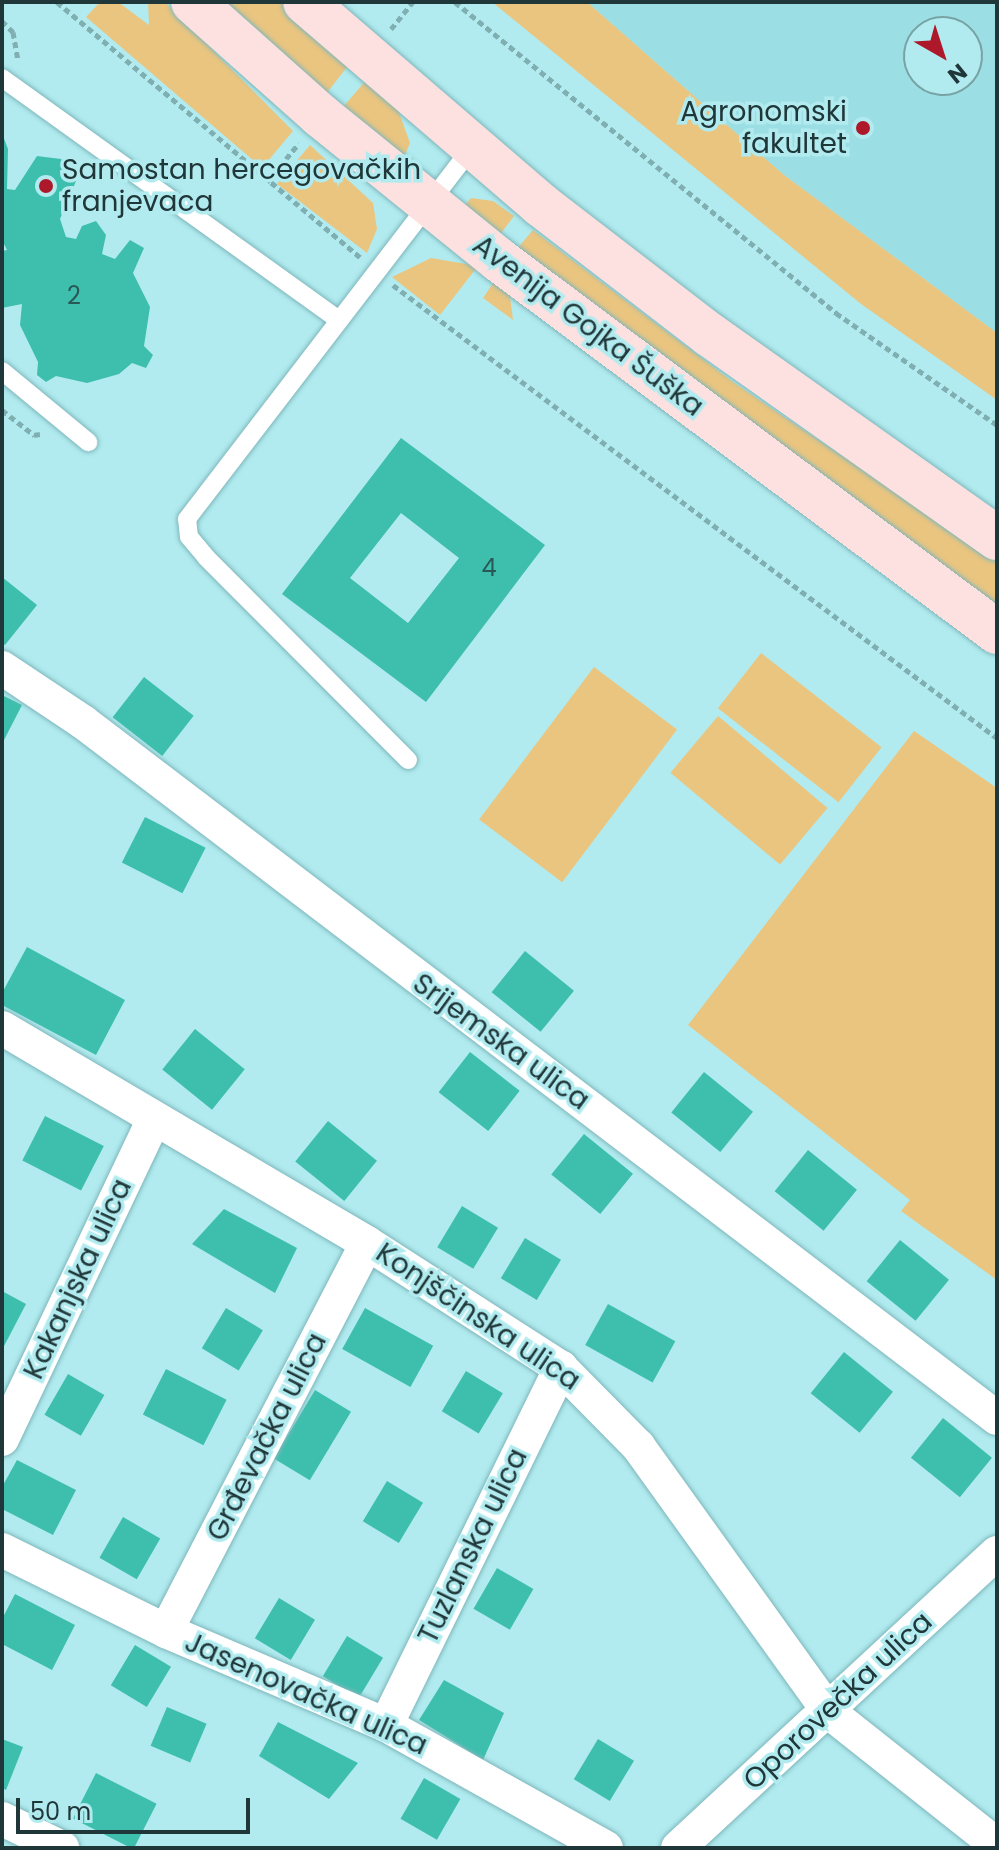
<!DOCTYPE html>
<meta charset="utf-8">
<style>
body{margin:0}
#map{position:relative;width:999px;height:1850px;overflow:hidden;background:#b1ebef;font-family:Poppins,sans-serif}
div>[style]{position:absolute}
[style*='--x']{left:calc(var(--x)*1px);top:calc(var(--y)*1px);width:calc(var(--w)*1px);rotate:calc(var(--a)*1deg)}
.built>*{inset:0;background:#9bdee3}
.green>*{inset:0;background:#eac580;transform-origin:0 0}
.building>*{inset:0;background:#3ebfad;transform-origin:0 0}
.path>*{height:5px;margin-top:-2.5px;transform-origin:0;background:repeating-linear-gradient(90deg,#80afb2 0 6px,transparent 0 10px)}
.roads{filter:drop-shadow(0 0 2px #7eb6bb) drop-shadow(0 0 2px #7eb6bb)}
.lane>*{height:18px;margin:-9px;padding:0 9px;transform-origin:9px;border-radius:9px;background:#fff}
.street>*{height:34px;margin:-17px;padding:0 17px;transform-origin:17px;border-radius:17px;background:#fff}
.secondary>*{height:44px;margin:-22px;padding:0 22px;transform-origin:22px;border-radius:22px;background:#fce1e0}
.dots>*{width:22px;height:22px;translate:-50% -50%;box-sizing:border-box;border:4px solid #b1ebef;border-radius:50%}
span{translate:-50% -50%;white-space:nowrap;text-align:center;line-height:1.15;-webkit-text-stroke:7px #b1ebef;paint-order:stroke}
.number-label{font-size:24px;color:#285956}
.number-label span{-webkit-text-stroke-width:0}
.poi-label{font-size:28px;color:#203739}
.right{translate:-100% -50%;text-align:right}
.left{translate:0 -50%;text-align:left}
.street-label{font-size:28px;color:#203739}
.frame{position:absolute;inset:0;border:4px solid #203739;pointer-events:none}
.north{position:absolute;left:903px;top:16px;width:80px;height:80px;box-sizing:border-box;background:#b1ebef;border:2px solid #77a3a6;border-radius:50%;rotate:141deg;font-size:22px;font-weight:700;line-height:32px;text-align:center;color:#203739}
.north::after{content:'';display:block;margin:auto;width:28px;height:36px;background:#ad192b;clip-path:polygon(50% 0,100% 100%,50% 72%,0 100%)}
.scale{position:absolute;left:16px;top:1798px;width:234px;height:36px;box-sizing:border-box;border:4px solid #203739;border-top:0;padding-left:10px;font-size:24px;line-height:28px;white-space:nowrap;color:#203739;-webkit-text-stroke:6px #b1ebef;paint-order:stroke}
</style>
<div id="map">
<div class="built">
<i style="clip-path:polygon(evenodd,587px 2px,997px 2px,997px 333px,784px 175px,587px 2px,919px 32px,967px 32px,967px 80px,919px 80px,919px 32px)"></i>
</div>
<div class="green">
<i style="clip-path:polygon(100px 2px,118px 2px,149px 25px,148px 2px,165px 2px,293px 131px,262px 168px,86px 17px)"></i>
<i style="clip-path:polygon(219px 2px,281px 2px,351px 62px,326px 94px)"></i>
<i style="clip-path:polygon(492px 2px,587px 2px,784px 175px,997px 333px,997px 400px,861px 304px)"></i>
<i style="clip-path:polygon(368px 78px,396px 104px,410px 143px,405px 155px,400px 156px,343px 107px)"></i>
<i style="clip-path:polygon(310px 145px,373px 203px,377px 229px,367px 253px,277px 184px)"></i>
<i style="clip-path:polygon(471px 198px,493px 201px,514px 216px,499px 236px,464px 206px)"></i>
<i style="clip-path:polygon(533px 230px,733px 382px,997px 561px,997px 610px,516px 250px)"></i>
<i style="clip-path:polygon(431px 258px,478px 266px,440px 315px,392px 277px)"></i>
<i style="clip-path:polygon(495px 280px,509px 289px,513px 320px,483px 298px)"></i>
<i style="left:761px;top:653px;width:153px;height:70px;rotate:38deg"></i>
<i style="left:594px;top:667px;width:104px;height:191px;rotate:37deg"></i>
<i style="left:718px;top:716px;width:143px;height:74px;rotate:40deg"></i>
<i style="clip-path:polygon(914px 731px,997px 788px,997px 1280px,901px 1211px,910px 1200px,688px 1025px)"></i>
</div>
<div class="building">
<i style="clip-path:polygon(2px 133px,8px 149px,7px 189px,15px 190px,37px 156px,61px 159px,72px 169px,76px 181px,60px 219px,66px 237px,76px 239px,82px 226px,96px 221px,106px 235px,102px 254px,115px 259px,130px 240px,144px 248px,133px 273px,150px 307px,144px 346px,153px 355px,146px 368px,132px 363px,119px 374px,87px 383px,56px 376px,46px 382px,37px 375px,38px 362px,20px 325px,22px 304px,2px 308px,2px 251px,7px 250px,2px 240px)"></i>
<i style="clip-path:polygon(evenodd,401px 438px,545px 545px,426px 702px,282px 594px,401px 438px,401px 513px,459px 558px,408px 623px,350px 578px,401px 513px)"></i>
<i style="clip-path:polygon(2px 577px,37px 605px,5px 645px,2px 643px)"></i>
<i style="left:144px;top:677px;width:63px;height:51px;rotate:38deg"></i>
<i style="clip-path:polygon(2px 695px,22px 705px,2px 744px)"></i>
<i style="left:145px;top:817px;width:68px;height:51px;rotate:27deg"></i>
<i style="clip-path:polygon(27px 947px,125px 1000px,96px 1055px,2px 1005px,2px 993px)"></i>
<i style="left:525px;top:951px;width:63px;height:53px;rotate:39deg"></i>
<i style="left:195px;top:1029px;width:64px;height:52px;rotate:39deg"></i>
<i style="left:470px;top:1052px;width:63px;height:51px;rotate:38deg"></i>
<i style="left:704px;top:1072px;width:63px;height:52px;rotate:39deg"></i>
<i style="left:45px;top:1116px;width:66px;height:50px;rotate:27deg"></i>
<i style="left:328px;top:1121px;width:63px;height:52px;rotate:39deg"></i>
<i style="left:584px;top:1134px;width:63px;height:52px;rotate:39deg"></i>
<i style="left:808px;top:1150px;width:63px;height:53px;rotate:39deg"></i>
<i style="left:462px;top:1206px;width:42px;height:48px;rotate:31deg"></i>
<i style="clip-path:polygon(224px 1209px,297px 1248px,275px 1293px,192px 1244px)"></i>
<i style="left:525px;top:1238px;width:42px;height:47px;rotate:31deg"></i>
<i style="left:900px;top:1240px;width:63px;height:53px;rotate:39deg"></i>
<i style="clip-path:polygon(2px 1291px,26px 1304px,2px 1350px)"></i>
<i style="left:608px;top:1304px;width:77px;height:47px;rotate:29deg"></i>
<i style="left:226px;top:1308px;width:43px;height:47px;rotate:31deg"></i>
<i style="left:365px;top:1308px;width:78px;height:47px;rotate:29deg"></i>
<i style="left:844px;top:1352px;width:63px;height:53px;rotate:39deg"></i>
<i style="left:166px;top:1369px;width:68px;height:51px;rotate:27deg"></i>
<i style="left:466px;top:1371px;width:43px;height:47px;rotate:31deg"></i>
<i style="left:68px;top:1374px;width:42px;height:47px;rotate:30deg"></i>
<i style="left:315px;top:1390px;width:42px;height:80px;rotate:31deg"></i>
<i style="left:943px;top:1418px;width:63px;height:51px;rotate:39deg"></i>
<i style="clip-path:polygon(17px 1460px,76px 1490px,53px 1535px,2px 1509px,2px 1487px)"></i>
<i style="left:387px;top:1481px;width:42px;height:47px;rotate:31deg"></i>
<i style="left:123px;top:1517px;width:43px;height:47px;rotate:30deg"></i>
<i style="left:497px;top:1568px;width:42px;height:47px;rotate:30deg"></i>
<i style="clip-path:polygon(15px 1594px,75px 1625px,52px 1670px,2px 1644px,2px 1619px)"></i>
<i style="left:279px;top:1598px;width:42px;height:47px;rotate:31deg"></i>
<i style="left:347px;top:1636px;width:42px;height:47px;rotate:31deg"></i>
<i style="left:135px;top:1645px;width:42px;height:47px;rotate:31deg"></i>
<i style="clip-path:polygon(444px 1680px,504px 1713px,483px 1760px,419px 1720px)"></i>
<i style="left:167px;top:1707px;width:43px;height:42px;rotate:23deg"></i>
<i style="clip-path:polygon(278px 1722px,358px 1763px,329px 1799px,259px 1756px)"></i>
<i style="clip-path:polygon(2px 1739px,23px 1747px,6px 1790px,2px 1788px)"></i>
<i style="left:598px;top:1739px;width:42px;height:47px;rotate:31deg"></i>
<i style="left:96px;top:1773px;width:68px;height:51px;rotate:27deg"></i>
<i style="left:424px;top:1778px;width:42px;height:47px;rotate:30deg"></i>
</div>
<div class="path">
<i style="--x:57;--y:2;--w:397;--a:40.1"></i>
<i style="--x:455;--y:2;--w:492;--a:39.2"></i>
<i style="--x:836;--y:313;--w:196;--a:34.8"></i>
<i style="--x:2;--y:21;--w:16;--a:45"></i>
<i style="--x:13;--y:32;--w:28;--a:80"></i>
<i style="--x:391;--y:29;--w:35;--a:-51"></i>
<i style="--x:267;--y:182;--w:50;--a:-50.6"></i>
<i style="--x:393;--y:285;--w:755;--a:36.87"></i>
<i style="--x:2;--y:410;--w:41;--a:38"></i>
<i style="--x:34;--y:435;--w:6;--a:-9"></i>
</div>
<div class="roads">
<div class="lane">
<i style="--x:2;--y:78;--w:415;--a:35.7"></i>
<i style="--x:2;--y:371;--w:112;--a:39.5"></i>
<i style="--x:408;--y:760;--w:286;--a:-134.9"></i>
<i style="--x:206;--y:557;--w:26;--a:-130"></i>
<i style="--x:189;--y:537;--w:18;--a:-96"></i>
<i style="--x:187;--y:519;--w:468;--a:-52.5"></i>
</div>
<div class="street">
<i style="--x:2;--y:668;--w:97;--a:33.7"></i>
<i style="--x:83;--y:722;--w:1149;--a:37.29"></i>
<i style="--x:2;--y:1028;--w:424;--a:30.5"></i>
<i style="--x:367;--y:1243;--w:231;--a:32.8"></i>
<i style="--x:561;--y:1368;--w:110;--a:45.4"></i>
<i style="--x:638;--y:1446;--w:327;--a:54.3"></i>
<i style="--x:829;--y:1712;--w:214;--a:38.4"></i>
<i style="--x:2;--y:1439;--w:354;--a:-64.6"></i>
<i style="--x:2;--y:1550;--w:183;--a:26.3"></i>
<i style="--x:166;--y:1631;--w:239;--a:23.1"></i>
<i style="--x:386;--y:1725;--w:252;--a:29.2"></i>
<i style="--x:166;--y:1631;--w:437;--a:-62.6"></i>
<i style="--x:386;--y:1725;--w:398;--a:-63.9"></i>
<i style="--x:2;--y:1819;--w:67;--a:25.8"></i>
<i style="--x:678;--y:1848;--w:434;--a:-42.8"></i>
</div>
<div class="secondary">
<i style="--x:193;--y:2;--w:171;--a:41.7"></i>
<i style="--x:321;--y:116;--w:229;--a:39"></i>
<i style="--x:499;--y:260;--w:622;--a:36.76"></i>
<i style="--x:305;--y:2;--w:311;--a:40.7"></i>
<i style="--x:541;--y:205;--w:213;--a:37.6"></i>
<i style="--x:710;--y:335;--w:352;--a:35.3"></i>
</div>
</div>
<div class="dots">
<i style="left:863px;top:128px;background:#ad192b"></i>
<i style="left:46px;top:186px;background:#ad192b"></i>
</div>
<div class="number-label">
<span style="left:74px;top:296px">2</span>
<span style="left:489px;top:568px">4</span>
</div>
<div class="poi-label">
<span class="right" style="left:847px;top:128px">Agronomski<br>fakultet</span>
<span class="left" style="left:62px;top:186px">Samostan hercegovačkih<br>franjevaca</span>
</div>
<div class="street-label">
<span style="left:588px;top:326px;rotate:37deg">Avenija Gojka Šuška</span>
<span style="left:501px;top:1042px;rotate:36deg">Srijemska ulica</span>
<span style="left:78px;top:1279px;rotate:-65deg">Kakanjska ulica</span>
<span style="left:478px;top:1317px;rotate:34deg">Konjščinska ulica</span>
<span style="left:267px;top:1437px;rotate:-63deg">Grđevačka ulica</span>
<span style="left:473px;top:1546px;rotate:-64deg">Tuzlanska ulica</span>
<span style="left:306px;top:1694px;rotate:24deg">Jasenovačka ulica</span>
<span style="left:838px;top:1701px;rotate:-43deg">Oporovečka ulica</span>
</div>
<div class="frame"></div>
<div class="north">N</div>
<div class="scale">50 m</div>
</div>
